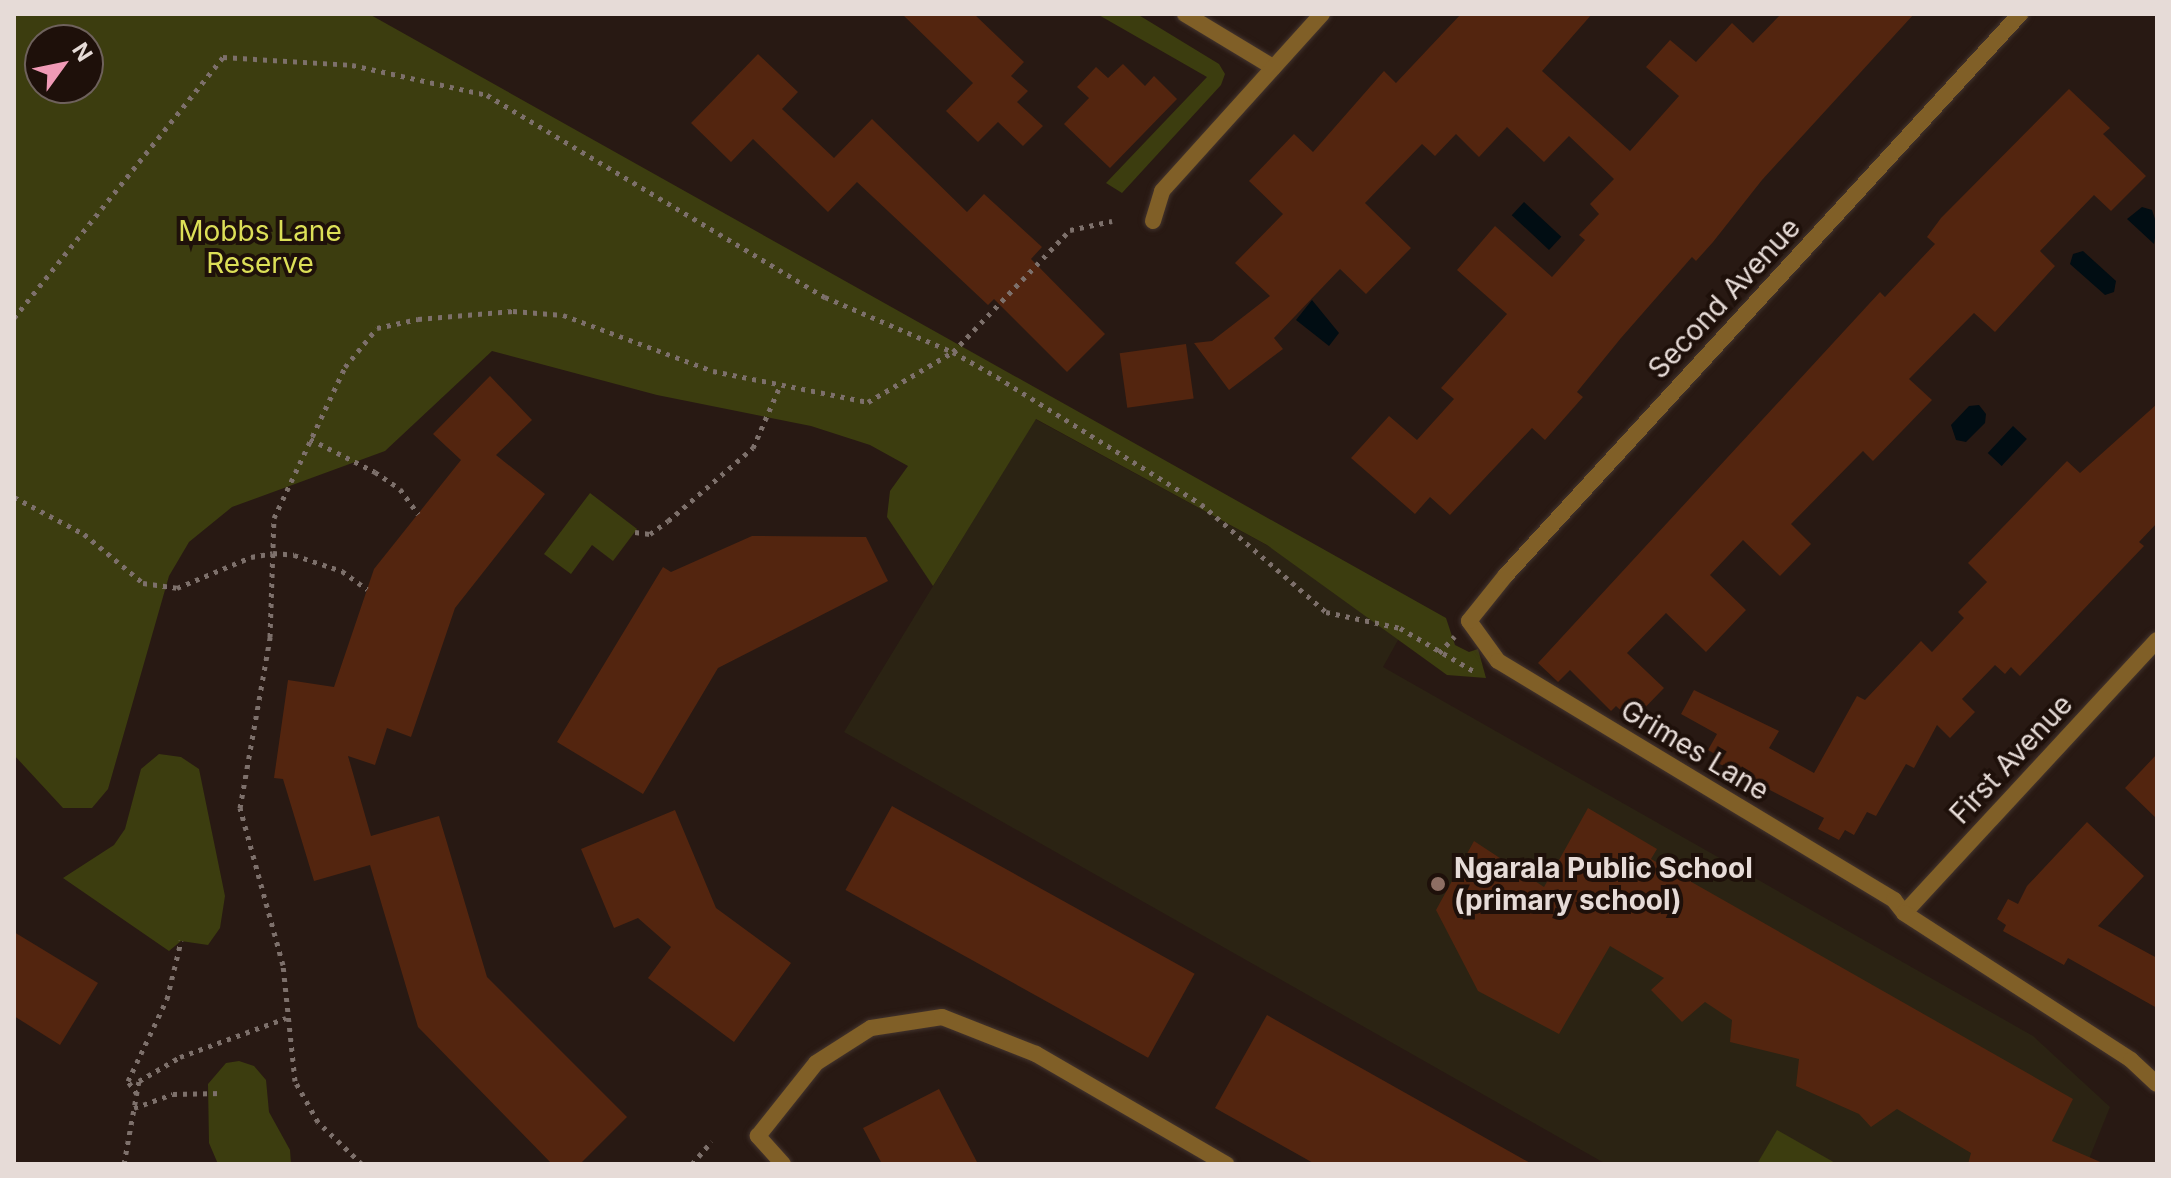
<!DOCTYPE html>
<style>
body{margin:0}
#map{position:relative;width:2171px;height:1178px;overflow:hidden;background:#281913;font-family:Inter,sans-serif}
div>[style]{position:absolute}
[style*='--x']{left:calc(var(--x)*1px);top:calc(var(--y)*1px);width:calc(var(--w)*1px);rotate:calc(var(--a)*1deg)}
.education>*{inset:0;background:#2b2313}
.green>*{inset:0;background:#3c3d0f}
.water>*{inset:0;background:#010d13;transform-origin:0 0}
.building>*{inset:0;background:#53250f;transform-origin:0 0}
.path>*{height:5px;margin-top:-2.5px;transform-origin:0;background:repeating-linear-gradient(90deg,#7d706b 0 4px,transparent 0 10px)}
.roads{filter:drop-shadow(0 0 2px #43342e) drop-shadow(0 0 2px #43342e)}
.lane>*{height:16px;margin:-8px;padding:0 8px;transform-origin:8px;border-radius:8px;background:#805f27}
.street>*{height:16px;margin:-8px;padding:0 8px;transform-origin:8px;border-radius:8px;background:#805f27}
.dots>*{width:22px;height:22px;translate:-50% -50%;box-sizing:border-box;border:4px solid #1e100a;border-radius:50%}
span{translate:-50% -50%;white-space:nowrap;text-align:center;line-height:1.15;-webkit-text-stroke:8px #1e100a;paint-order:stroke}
.park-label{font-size:28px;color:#dcdf57}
.street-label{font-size:28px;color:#e6dbd7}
.poi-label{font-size:28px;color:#e6dbd7;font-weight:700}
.left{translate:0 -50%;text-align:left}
.frame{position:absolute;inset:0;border:16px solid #e6dbd7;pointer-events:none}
.north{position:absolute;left:24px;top:24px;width:80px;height:80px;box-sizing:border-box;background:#1e100a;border:2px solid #6e615c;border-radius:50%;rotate:57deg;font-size:22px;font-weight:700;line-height:32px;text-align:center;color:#e6dbd7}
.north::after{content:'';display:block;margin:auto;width:28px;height:36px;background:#f09ab6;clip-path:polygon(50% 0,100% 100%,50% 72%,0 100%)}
</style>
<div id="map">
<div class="education">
<i style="clip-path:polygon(1035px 419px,1408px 622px,1383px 667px,2033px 1036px,2110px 1107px,2087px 1164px,1606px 1164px,844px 732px)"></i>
</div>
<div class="green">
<i style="clip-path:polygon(evenodd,14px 14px,369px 14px,1446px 618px,1455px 645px,1469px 652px,1478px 649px,1486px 678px,1447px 675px,1267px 545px,1036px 419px,933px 586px,887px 517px,890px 491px,908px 466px,870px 445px,811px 426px,657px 395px,492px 351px,385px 451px,232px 507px,189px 542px,169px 576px,108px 789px,92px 808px,63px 808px,14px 755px,14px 14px,88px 40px,88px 88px,40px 88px,40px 40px,88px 40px)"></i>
<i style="clip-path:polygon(1097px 14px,1137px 14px,1219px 64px,1225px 74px,1221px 85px,1122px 193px,1106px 183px,1207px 77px)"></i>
<i style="clip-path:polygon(590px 493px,637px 529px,613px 561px,592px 545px,571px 574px,544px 554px)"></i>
<i style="clip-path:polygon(159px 754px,181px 757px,199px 769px,225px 896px,220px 928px,208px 945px,181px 941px,169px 951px,63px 878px,114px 845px,125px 829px,141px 769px)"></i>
<i style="clip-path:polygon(239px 1061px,254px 1066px,266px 1080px,269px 1112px,290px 1150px,291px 1164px,218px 1164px,209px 1143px,208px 1084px,226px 1063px)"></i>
<i style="clip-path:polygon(1777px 1130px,1837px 1164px,1757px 1164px)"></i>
</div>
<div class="water">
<i style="left:1524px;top:202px;width:51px;height:18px;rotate:43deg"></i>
<i style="clip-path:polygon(2142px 207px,2152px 210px,2157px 225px,2154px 244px,2127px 219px)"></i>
<i style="clip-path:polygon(2083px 251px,2116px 281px,2114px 292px,2105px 295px,2070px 264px,2073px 254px)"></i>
<i style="clip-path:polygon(1312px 300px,1339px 333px,1329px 346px,1296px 320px)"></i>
<i style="clip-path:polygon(1979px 405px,1986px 414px,1985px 423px,1966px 442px,1956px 440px,1951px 425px,1969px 406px)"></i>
<i style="left:2013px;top:426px;width:19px;height:37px;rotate:43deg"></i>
</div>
<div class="building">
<i style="clip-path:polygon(902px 14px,974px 14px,1024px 62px,1011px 76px,1028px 91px,1017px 102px,1043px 126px,1023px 146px,998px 122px,978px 142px,946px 111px,973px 83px)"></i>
<i style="clip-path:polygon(1461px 14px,1592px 14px,1542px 71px,1630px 151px,1679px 96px,1646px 67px,1670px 40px,1696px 62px,1732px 23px,1753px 43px,1781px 14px,1914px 14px,1762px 180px,1713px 242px,1696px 261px,1692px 257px,1621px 338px,1577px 392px,1583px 397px,1545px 440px,1532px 428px,1450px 515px,1430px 497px,1415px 514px,1351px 458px,1389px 416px,1417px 440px,1454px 399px,1441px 388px,1507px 314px,1457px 270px,1495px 226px,1552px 277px,1585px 240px,1579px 235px,1599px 214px,1590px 204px,1614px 179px,1569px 136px,1544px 162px,1507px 127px,1479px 157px,1456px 134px,1435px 156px,1422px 144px,1365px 203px,1411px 248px,1366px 294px,1340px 269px,1274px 338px,1283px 349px,1229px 390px,1194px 343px,1212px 341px,1270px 296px,1235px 263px,1283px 214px,1249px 181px,1294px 134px,1313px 152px,1384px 71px,1396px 83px)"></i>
<i style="clip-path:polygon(758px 54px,798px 92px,782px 109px,834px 158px,872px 119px,967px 212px,984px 194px,1042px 247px,1031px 259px,1105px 334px,1067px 372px,994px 299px,988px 305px,857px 182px,828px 212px,753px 139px,731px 162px,691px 123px)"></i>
<i style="clip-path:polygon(1123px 64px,1145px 86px,1154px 76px,1177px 99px,1110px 168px,1064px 124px,1089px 98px,1077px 87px,1096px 67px,1108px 78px)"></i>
<i style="clip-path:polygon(2069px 89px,2110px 128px,2103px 134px,2146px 176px,2111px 211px,2094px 195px,2040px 251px,2055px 266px,1995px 332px,1974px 313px,1909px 379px,1932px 400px,1873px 461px,1863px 451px,1791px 524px,1811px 544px,1780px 576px,1743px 540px,1710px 575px,1746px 610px,1706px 652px,1666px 613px,1627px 653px,1664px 688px,1632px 721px,1616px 706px,1611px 711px,1570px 670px,1558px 682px,1538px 663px,1880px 292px,1885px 297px,1935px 244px,1927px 237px,1941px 218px)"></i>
<i style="left:1186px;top:344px;width:55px;height:67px;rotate:82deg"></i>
<i style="clip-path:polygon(490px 376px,532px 420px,496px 455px,545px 494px,455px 608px,411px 737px,387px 728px,375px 765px,348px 756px,371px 836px,439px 816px,487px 977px,627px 1117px,580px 1164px,552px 1164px,418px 1027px,370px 865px,314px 881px,283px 779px,274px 778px,288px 680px,334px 687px,374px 569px,461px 460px,433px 434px)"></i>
<i style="clip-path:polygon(2157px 404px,2157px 523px,2139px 542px,2144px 546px,2020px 676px,2011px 667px,2005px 674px,1995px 665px,1962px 699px,1975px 712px,1950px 738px,1937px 725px,1914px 768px,1906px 764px,1876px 816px,1867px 812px,1854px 835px,1845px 830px,1839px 840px,1818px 829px,1824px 818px,1712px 760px,1715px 754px,1708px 750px,1717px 734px,1681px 714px,1694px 690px,1779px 731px,1769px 748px,1814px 773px,1857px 696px,1865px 700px,1921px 641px,1932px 652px,1964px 618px,1958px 612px,1987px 582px,1968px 563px,2067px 461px,2080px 473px)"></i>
<i style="clip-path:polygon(752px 536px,866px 537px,888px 581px,718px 668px,643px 794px,557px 742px,663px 567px,671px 572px)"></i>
<i style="clip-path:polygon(2157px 754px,2157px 819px,2125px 788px)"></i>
<i style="left:892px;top:806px;width:346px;height:96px;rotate:29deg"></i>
<i style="clip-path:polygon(1588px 808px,1657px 849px,1651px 859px,2073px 1099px,2052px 1141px,2105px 1164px,1968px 1164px,1971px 1153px,1897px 1109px,1871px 1127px,1859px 1114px,1796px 1086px,1799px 1059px,1730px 1042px,1732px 1020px,1705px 1002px,1682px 1022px,1651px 990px,1664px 978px,1610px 946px,1559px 1034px,1478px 991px,1436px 910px,1474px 841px,1544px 887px)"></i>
<i style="clip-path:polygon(675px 810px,716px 908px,791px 963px,734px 1042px,648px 978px,671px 947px,638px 918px,614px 928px,581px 849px)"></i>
<i style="clip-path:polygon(2087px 822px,2144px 876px,2098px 926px,2157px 958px,2157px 1008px,2068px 958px,2064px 965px,2003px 931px,2006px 925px,1997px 919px,2008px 899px,2018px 904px,2027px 886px)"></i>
<i style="clip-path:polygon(14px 932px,98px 983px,60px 1045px,14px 1016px)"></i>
<i style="clip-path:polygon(1267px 1015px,1532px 1164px,1315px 1164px,1215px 1108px)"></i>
<i style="clip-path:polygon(939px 1089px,978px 1164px,882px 1164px,863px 1128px)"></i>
</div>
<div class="path">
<i style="--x:14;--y:318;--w:334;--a:-51.3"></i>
<i style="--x:223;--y:57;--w:129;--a:3.5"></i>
<i style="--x:352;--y:65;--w:138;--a:12.5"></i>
<i style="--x:487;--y:95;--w:394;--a:30.9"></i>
<i style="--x:825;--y:297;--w:139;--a:23.3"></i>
<i style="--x:953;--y:352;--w:51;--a:29.6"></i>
<i style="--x:997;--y:377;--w:240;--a:31.9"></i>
<i style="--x:1201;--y:504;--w:165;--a:40.8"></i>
<i style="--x:1326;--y:612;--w:76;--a:12.2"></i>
<i style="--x:1400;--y:628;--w:89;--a:30.3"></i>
<i style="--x:310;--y:439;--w:73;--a:26.9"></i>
<i style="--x:375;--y:472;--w:30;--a:34"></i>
<i style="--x:400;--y:489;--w:31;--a:54"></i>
<i style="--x:14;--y:497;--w:79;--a:27.9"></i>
<i style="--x:84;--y:534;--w:77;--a:39.7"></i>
<i style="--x:143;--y:583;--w:34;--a:8"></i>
<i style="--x:177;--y:588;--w:80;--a:-22.7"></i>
<i style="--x:251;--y:557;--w:22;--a:-10"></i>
<i style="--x:273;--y:553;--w:21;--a:5"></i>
<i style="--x:294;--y:555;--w:51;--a:18.4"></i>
<i style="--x:342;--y:571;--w:31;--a:36"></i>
<i style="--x:635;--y:532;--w:15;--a:8"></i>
<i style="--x:650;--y:534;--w:22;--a:-36"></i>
<i style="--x:668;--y:521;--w:112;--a:-40.7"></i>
<i style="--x:753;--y:448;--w:68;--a:-66.5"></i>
<i style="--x:1439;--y:653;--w:23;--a:-47"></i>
<i style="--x:137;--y:1094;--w:16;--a:-125"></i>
<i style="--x:128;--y:1081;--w:91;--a:-64.6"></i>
<i style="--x:167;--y:999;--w:60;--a:-76.4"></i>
<i style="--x:134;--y:1108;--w:41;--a:-19.7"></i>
<i style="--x:173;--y:1094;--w:49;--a:-1.2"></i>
<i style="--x:124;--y:1164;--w:84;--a:-79.8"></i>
<i style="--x:139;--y:1081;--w:48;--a:-30.3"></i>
<i style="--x:180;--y:1057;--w:113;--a:-20.2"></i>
<i style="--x:362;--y:1164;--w:61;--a:-136.3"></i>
<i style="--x:318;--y:1122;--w:47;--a:-119.3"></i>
<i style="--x:295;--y:1081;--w:117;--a:-95.9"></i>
<i style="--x:283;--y:965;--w:163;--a:-105.3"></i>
<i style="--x:240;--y:808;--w:174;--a:-80"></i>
<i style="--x:270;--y:637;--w:119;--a:-88.1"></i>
<i style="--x:274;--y:518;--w:167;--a:-64.8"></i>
<i style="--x:345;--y:367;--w:50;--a:-50.6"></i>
<i style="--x:377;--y:328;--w:42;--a:-12.4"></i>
<i style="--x:418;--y:319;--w:95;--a:-4.8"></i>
<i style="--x:513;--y:311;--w:50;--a:4.6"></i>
<i style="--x:563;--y:315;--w:160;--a:20.5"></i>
<i style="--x:713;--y:371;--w:158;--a:11.3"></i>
<i style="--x:868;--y:402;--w:99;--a:-30.5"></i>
<i style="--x:953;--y:352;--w:169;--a:-46.2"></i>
<i style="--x:1070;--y:230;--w:43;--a:-12.1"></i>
<i style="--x:692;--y:1164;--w:30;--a:-49"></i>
</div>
<div class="roads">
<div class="lane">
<i style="--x:1469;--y:621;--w:49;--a:54.1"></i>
<i style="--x:1498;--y:661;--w:463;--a:31.1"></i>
<i style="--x:1894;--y:900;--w:16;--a:52"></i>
</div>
<div class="street">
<i style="--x:1185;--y:14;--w:103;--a:31.1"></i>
<i style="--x:1153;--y:221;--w:31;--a:-73"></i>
<i style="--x:1162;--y:191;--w:239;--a:-47.9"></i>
<i style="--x:1469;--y:621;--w:59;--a:-51.2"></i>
<i style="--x:1506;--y:575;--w:761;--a:-47.5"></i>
<i style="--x:2157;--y:640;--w:372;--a:132.8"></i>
<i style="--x:1904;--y:913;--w:270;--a:32.9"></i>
<i style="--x:2131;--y:1060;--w:35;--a:43"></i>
<i style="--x:783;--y:1164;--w:38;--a:-132"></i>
<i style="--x:758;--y:1136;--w:93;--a:-51.5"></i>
<i style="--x:816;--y:1063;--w:65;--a:-32.5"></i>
<i style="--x:871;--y:1028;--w:72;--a:-8.8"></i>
<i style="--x:942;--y:1017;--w:101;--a:21.5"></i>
<i style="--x:1036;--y:1054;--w:220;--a:30.1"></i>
</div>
</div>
<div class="dots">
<i style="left:1438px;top:884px;background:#8d6e63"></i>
</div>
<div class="park-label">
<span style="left:260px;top:247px">Mobbs Lane<br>Reserve</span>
</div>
<div class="street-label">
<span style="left:1724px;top:298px;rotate:-47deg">Second Avenue</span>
<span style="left:1695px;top:750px;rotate:31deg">Grimes Lane</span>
<span style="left:2011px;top:759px;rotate:-47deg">First Avenue</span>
</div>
<div class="poi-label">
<span class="left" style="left:1454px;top:884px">Ngarala Public School<br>(primary school)</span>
</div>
<div class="frame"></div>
<div class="north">N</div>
</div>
